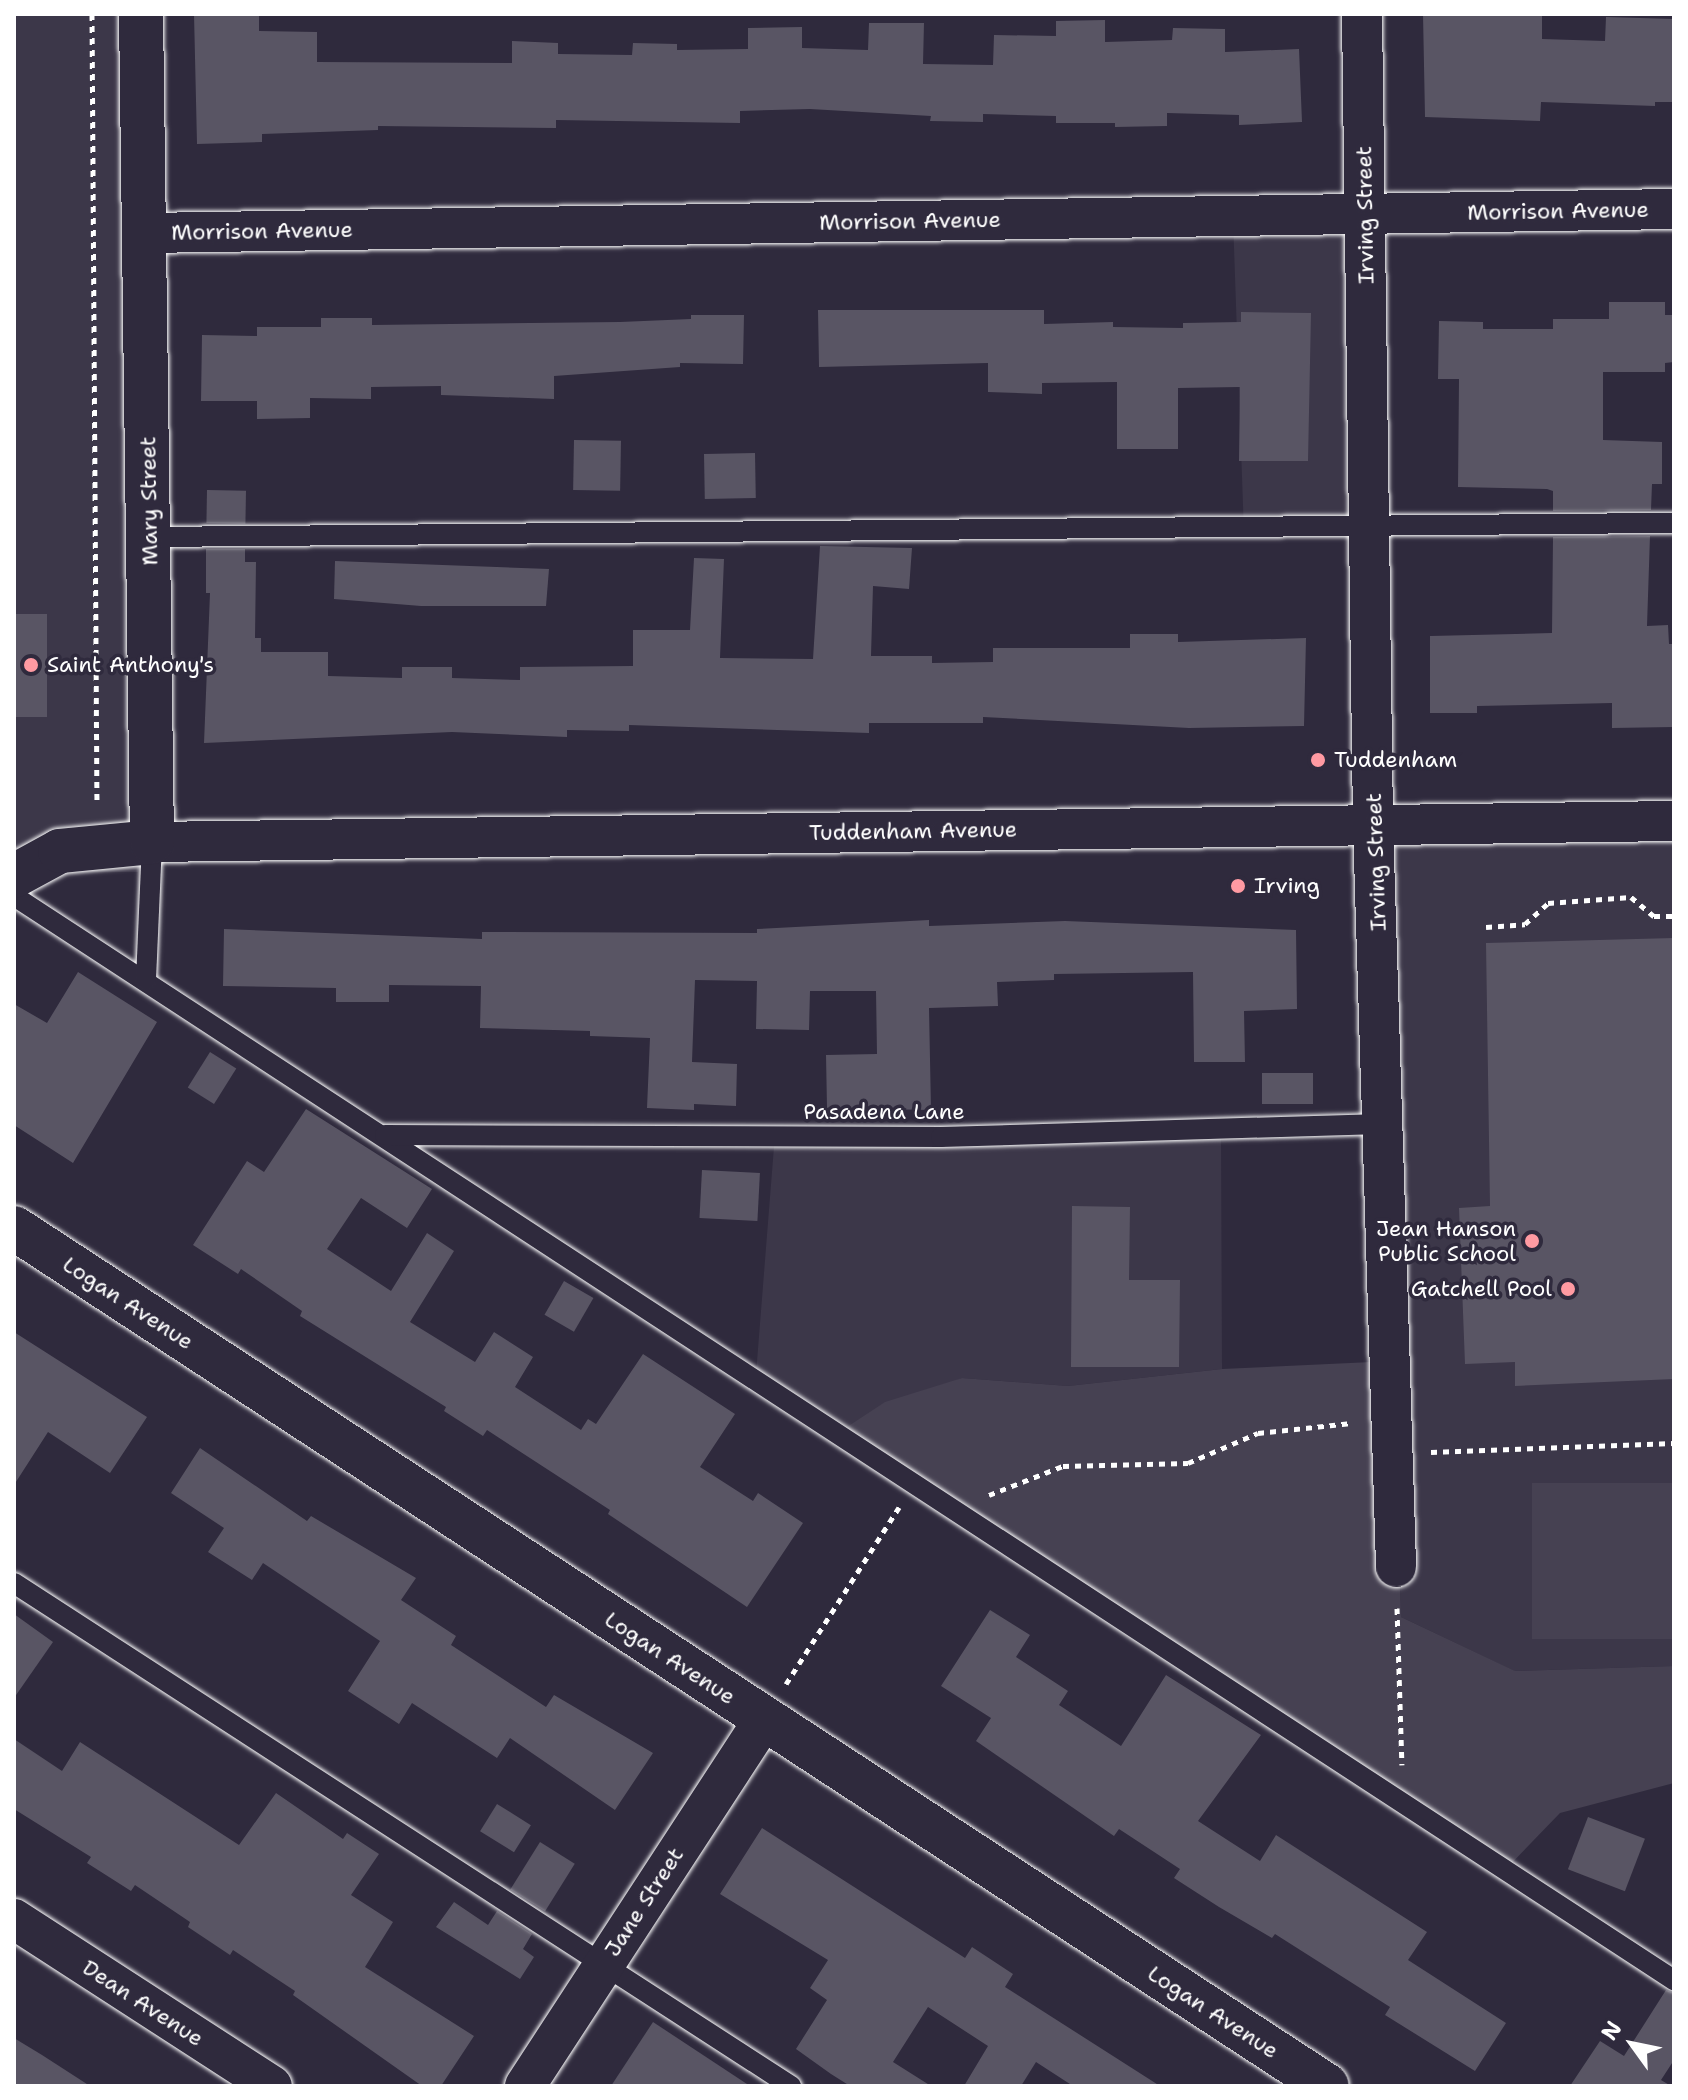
<!DOCTYPE html>
<style>
body{margin:0}
#map{position:relative;width:1688px;height:2100px;overflow:hidden;background:#2f2a3d;font-family:"Shantell Sans",sans-serif}
div>[style]{position:absolute}
[style*='--x']{left:calc(var(--x)*1px);top:calc(var(--y)*1px);width:calc(var(--w)*1px);rotate:calc(var(--a)*1deg)}
.built>*{inset:0;background:#3c3749;transform-origin:0 0}
.green>*{inset:0;background:#464152;transform-origin:0 0}
.building>*{inset:0;background:#595564;transform-origin:0 0}
.path>*{height:5px;margin-top:-2.5px;transform-origin:0;background:repeating-linear-gradient(90deg,#fff 0 6px,transparent 0 12px)}
.roads{filter:drop-shadow(0 0 2px #fff) drop-shadow(0 0 2px #fff)}
.service>*{height:20px;margin:-10px;padding:0 10px;transform-origin:10px;border-radius:10px;background:#2f2a3d}
.minor>*{height:40px;margin:-20px;padding:0 20px;transform-origin:20px;border-radius:20px;background:#2f2a3d}
.tertiary>*{height:44px;margin:-22px;padding:0 22px;transform-origin:22px;border-radius:22px;background:#2f2a3d}
.dots>*{width:22px;height:22px;translate:-50% -50%;box-sizing:border-box;border:4px solid #2f2a3d;border-radius:50%}
span{translate:-50% -50%;white-space:nowrap;text-align:center;line-height:1.15;-webkit-text-stroke:7px #2f2a3d;paint-order:stroke}
.street-label{font-size:22px;color:#fff}
.poi-label{font-size:22px;color:#fff}
.left{translate:0 -50%;text-align:left}
.right{translate:-100% -50%;text-align:right}
.frame{position:absolute;inset:0;border:16px solid #fff;pointer-events:none}
.north{position:absolute;left:1592px;top:2004px;width:80px;height:80px;-webkit-text-stroke:6px #2f2a3d;paint-order:stroke;rotate:303deg;font-size:22px;font-weight:700;line-height:32px;text-align:center;color:#fff}
.north::after{content:'';display:block;margin:auto;width:28px;height:36px;background:#fff;clip-path:polygon(50% 0,100% 100%,50% 72%,0 100%)}
</style>
<div id="map">
<div class="built">
<i style="left:14px;top:14px;width:124px;height:858px"></i>
<i style="left:1361px;top:217px;width:303px;height:128px;rotate:88deg"></i>
<i style="clip-path:polygon(1674px 819px,1674px 1666px,1514px 1671px,1401px 1617px,1376px 822px)"></i>
<i style="clip-path:polygon(1221px 1125px,1222px 1369px,1068px 1386px,962px 1378px,841px 1431px,756px 1374px,775px 1134px)"></i>
</div>
<div class="green">
<i style="clip-path:polygon(1393px 1361px,1401px 1617px,1515px 1671px,1674px 1666px,1674px 1783px,1560px 1813px,1507px 1868px,841px 1431px,885px 1402px,962px 1378px,1068px 1386px,1222px 1369px)"></i>
<i style="left:1674px;top:1483px;width:156px;height:142px;rotate:90deg"></i>
</div>
<div class="building">
<i style="clip-path:polygon(194px 14px,259px 14px,259px 31px,317px 32px,317px 62px,512px 63px,512px 41px,558px 43px,558px 54px,632px 55px,633px 43px,677px 44px,677px 50px,748px 49px,748px 28px,802px 27px,802px 48px,868px 50px,869px 23px,924px 23px,923px 64px,993px 65px,994px 35px,1056px 36px,1056px 21px,1105px 20px,1105px 42px,1172px 40px,1173px 28px,1225px 29px,1225px 52px,1299px 49px,1302px 122px,1239px 125px,1239px 115px,1167px 113px,1167px 126px,1115px 127px,1115px 123px,1056px 123px,1056px 116px,983px 114px,983px 122px,930px 121px,931px 116px,810px 109px,740px 111px,740px 123px,556px 120px,556px 128px,378px 126px,378px 130px,262px 134px,262px 142px,197px 144px)"></i>
<i style="clip-path:polygon(1423px 14px,1542px 14px,1542px 39px,1605px 41px,1606px 17px,1674px 19px,1674px 102px,1655px 102px,1655px 106px,1541px 102px,1540px 121px,1425px 117px)"></i>
<i style="clip-path:polygon(1609px 302px,1665px 302px,1665px 315px,1674px 315px,1674px 362px,1665px 363px,1665px 372px,1603px 372px,1603px 440px,1662px 442px,1662px 484px,1652px 484px,1651px 510px,1553px 511px,1553px 491px,1547px 489px,1458px 487px,1459px 379px,1438px 379px,1439px 321px,1483px 322px,1483px 329px,1553px 329px,1553px 319px,1609px 319px)"></i>
<i style="clip-path:polygon(818px 310px,1044px 310px,1044px 324px,1113px 322px,1113px 327px,1183px 328px,1183px 323px,1241px 322px,1241px 312px,1311px 313px,1308px 461px,1239px 461px,1240px 387px,1178px 388px,1178px 449px,1117px 449px,1117px 382px,1042px 383px,1042px 394px,988px 392px,988px 363px,819px 367px)"></i>
<i style="clip-path:polygon(691px 315px,744px 315px,743px 364px,680px 363px,680px 367px,554px 376px,554px 399px,441px 395px,441px 386px,371px 387px,371px 399px,310px 398px,310px 418px,257px 419px,257px 401px,201px 401px,202px 335px,257px 336px,257px 327px,321px 327px,321px 318px,372px 318px,372px 325px,620px 322px,691px 319px)"></i>
<i style="left:574px;top:440px;width:47px;height:50px;rotate:1deg"></i>
<i style="left:755px;top:453px;width:45px;height:51px;rotate:89deg"></i>
<i style="left:207px;top:490px;width:39px;height:33px;rotate:1deg"></i>
<i style="clip-path:polygon(1650px 536px,1647px 626px,1668px 625px,1669px 644px,1674px 644px,1674px 727px,1612px 728px,1612px 703px,1477px 706px,1477px 713px,1430px 713px,1430px 636px,1552px 633px,1553px 537px)"></i>
<i style="clip-path:polygon(820px 546px,912px 548px,909px 589px,873px 586px,871px 656px,932px 656px,932px 663px,993px 662px,993px 648px,1130px 648px,1130px 634px,1178px 634px,1178px 642px,1306px 638px,1304px 726px,1189px 728px,983px 717px,983px 723px,869px 723px,869px 733px,629px 725px,629px 731px,567px 730px,567px 737px,452px 732px,204px 743px,210px 593px,206px 593px,206px 549px,245px 549px,245px 562px,256px 562px,255px 638px,261px 638px,261px 652px,328px 652px,328px 676px,402px 678px,402px 667px,452px 667px,452px 678px,520px 680px,520px 667px,633px 666px,633px 630px,690px 630px,694px 558px,724px 559px,720px 658px,813px 659px)"></i>
<i style="clip-path:polygon(335px 561px,549px 569px,546px 606px,421px 606px,334px 599px)"></i>
<i style="left:14px;top:614px;width:33px;height:103px"></i>
<i style="clip-path:polygon(929px 920px,929px 926px,1065px 921px,1296px 930px,1297px 1009px,1244px 1011px,1245px 1062px,1194px 1062px,1193px 972px,1054px 974px,1054px 980px,997px 982px,998px 1006px,929px 1008px,931px 1110px,827px 1108px,826px 1055px,877px 1054px,876px 991px,810px 991px,809px 1030px,756px 1029px,757px 981px,695px 980px,692px 1062px,737px 1064px,736px 1106px,694px 1104px,694px 1110px,647px 1108px,650px 1038px,590px 1036px,590px 1031px,480px 1028px,481px 986px,389px 985px,389px 1002px,336px 1002px,336px 988px,223px 986px,224px 929px,482px 939px,482px 932px,757px 933px,757px 929px)"></i>
<i style="clip-path:polygon(1674px 938px,1674px 1379px,1515px 1386px,1515px 1362px,1465px 1364px,1459px 1208px,1490px 1206px,1486px 943px)"></i>
<i style="clip-path:polygon(78px 972px,157px 1022px,73px 1163px,14px 1125px,14px 1004px,47px 1023px)"></i>
<i style="left:210px;top:1052px;width:31px;height:42px;rotate:32deg"></i>
<i style="left:1313px;top:1073px;width:31px;height:51px;rotate:90deg"></i>
<i style="clip-path:polygon(306px 1109px,432px 1189px,407px 1228px,361px 1198px,327px 1249px,391px 1291px,427px 1233px,454px 1251px,410px 1322px,475px 1362px,494px 1332px,533px 1357px,515px 1387px,581px 1430px,588px 1419px,596px 1424px,643px 1354px,735px 1414px,700px 1467px,753px 1501px,758px 1493px,803px 1523px,747px 1607px,608px 1514px,610px 1510px,487px 1430px,483px 1436px,444px 1411px,446px 1407px,300px 1316px,302px 1311px,241px 1269px,238px 1274px,193px 1245px,247px 1161px,264px 1172px)"></i>
<i style="left:702px;top:1170px;width:58px;height:48px;rotate:3deg"></i>
<i style="clip-path:polygon(1072px 1206px,1130px 1207px,1129px 1280px,1180px 1280px,1179px 1367px,1071px 1367px)"></i>
<i style="left:564px;top:1281px;width:34px;height:39px;rotate:30deg"></i>
<i style="clip-path:polygon(14px 1332px,147px 1417px,110px 1473px,48px 1432px,14px 1485px)"></i>
<i style="clip-path:polygon(200px 1448px,307px 1521px,311px 1516px,416px 1578px,401px 1600px,456px 1636px,451px 1645px,546px 1707px,554px 1695px,653px 1753px,615px 1810px,510px 1738px,497px 1758px,412px 1703px,399px 1724px,348px 1691px,380px 1641px,263px 1563px,252px 1580px,208px 1552px,224px 1528px,171px 1493px)"></i>
<i style="clip-path:polygon(990px 1610px,1030px 1635px,1016px 1657px,1068px 1691px,1059px 1705px,1121px 1746px,1166px 1675px,1261px 1735px,1198px 1821px,1260px 1861px,1276px 1835px,1427px 1932px,1408px 1960px,1506px 2023px,1475px 2071px,1385px 2015px,1390px 2007px,1275px 1934px,1272px 1938px,1219px 1907px,1174px 1878px,1180px 1869px,1119px 1829px,1114px 1836px,976px 1741px,991px 1718px,941px 1686px)"></i>
<i style="clip-path:polygon(14px 1614px,53px 1642px,14px 1698px)"></i>
<i style="clip-path:polygon(14px 1739px,62px 1771px,80px 1742px,239px 1845px,276px 1793px,343px 1839px,347px 1833px,379px 1854px,351px 1895px,393px 1922px,365px 1967px,474px 2036px,441px 2086px,422px 2086px,293px 1995px,295px 1991px,233px 1950px,230px 1955px,188px 1927px,190px 1922px,135px 1885px,131px 1891px,87px 1863px,91px 1857px,14px 1809px)"></i>
<i style="left:497px;top:1804px;width:40px;height:32px;rotate:32deg"></i>
<i style="left:1588px;top:1817px;width:61px;height:56px;rotate:21deg"></i>
<i style="clip-path:polygon(762px 1828px,965px 1958px,972px 1947px,1013px 1974px,1005px 1987px,1160px 2086px,1073px 2086px,1036px 2062px,1021px 2086px,964px 2086px,988px 2046px,928px 2007px,893px 2062px,931px 2086px,850px 2086px,831px 2074px,796px 2049px,827px 2000px,810px 1988px,828px 1960px,720px 1894px)"></i>
<i style="left:540px;top:1842px;width:41px;height:56px;rotate:32deg"></i>
<i style="clip-path:polygon(454px 1902px,488px 1925px,497px 1911px,532px 1934px,523px 1949px,534px 1957px,520px 1979px,436px 1927px)"></i>
<i style="clip-path:polygon(1666px 1990px,1674px 1993px,1674px 2060px,1661px 2080px,1671px 2086px,1570px 2086px,1600px 2041px,1624px 2056px)"></i>
<i style="clip-path:polygon(653px 2022px,750px 2086px,611px 2086px)"></i>
<i style="clip-path:polygon(14px 2038px,42px 2055px,90px 2086px,14px 2086px)"></i>
</div>
<div class="path">
<i style="--x:92;--y:14;--w:791;--a:89.64"></i>
<i style="--x:1486;--y:927;--w:39;--a:-4"></i>
<i style="--x:1525;--y:924;--w:31;--a:-42"></i>
<i style="--x:1548;--y:903;--w:83;--a:-4.1"></i>
<i style="--x:1631;--y:897;--w:30;--a:40"></i>
<i style="--x:1654;--y:916;--w:20;--a:0"></i>
<i style="--x:1431;--y:1452;--w:243;--a:-2.1"></i>
<i style="--x:989;--y:1495;--w:79;--a:-21.4"></i>
<i style="--x:1063;--y:1466;--w:125;--a:-1.4"></i>
<i style="--x:1188;--y:1463;--w:76;--a:-23.2"></i>
<i style="--x:1258;--y:1433;--w:94;--a:-6.1"></i>
<i style="--x:1397;--y:1608;--w:157;--a:88.2"></i>
<i style="--x:786;--y:1684;--w:210;--a:-57.4"></i>
</div>
<div class="roads">
<div class="service">
<i style="--x:149;--y:537;--w:1525;--a:-0.53"></i>
<i style="--x:14;--y:896;--w:1983;--a:33.15"></i>
<i style="--x:146;--y:980;--w:138;--a:-87.5"></i>
<i style="--x:385;--y:1135;--w:556;--a:0.21"></i>
<i style="--x:941;--y:1137;--w:441;--a:-1.7"></i>
<i style="--x:14;--y:1583;--w:926;--a:32.92"></i>
</div>
<div class="minor">
<i style="--x:1362;--y:14;--w:811;--a:89.22"></i>
<i style="--x:1373;--y:825;--w:742;--a:88.22"></i>
<i style="--x:146;--y:233;--w:1528;--a:-0.9"></i>
<i style="--x:152;--y:842;--w:1522;--a:-0.79"></i>
<i style="--x:14;--y:1919;--w:307;--a:32.9"></i>
<i style="--x:525;--y:2086;--w:438;--a:-56.9"></i>
</div>
<div class="tertiary">
<i style="--x:14;--y:876;--w:52;--a:-28.5"></i>
<i style="--x:60;--y:851;--w:92;--a:-5.6"></i>
<i style="--x:152;--y:842;--w:828;--a:-90.76"></i>
<i style="--x:14;--y:1228;--w:1568;--a:33.16"></i>
</div>
</div>
<div class="dots">
<i style="left:31px;top:665px;background:#ff9aa2"></i>
<i style="left:1318px;top:760px;background:#ff9aa2"></i>
<i style="left:1238px;top:886px;background:#ff9aa2"></i>
<i style="left:1532px;top:1241px;background:#ff9aa2"></i>
<i style="left:1568px;top:1289px;background:#ff9aa2"></i>
</div>
<div class="street-label">
<span style="left:1558px;top:211px;rotate:-1deg">Morrison Avenue</span>
<span style="left:1365px;top:215px;rotate:-91deg">Irving Street</span>
<span style="left:910px;top:221px;rotate:-1deg">Morrison Avenue</span>
<span style="left:262px;top:231px;rotate:-1deg">Morrison Avenue</span>
<span style="left:149px;top:501px;rotate:-91deg">Mary Street</span>
<span style="left:913px;top:831px;rotate:-1deg">Tuddenham Avenue</span>
<span style="left:1376px;top:862px;rotate:-92deg">Irving Street</span>
<span style="left:884px;top:1112px">Pasadena Lane</span>
<span style="left:128px;top:1303px;rotate:33deg">Logan Avenue</span>
<span style="left:670px;top:1658px;rotate:33deg">Logan Avenue</span>
<span style="left:644px;top:1902px;rotate:-57deg">Jane Street</span>
<span style="left:143px;top:2003px;rotate:33deg">Dean Avenue</span>
<span style="left:1213px;top:2012px;rotate:33deg">Logan Avenue</span>
</div>
<div class="poi-label">
<span class="left" style="left:47px;top:665px">Saint Anthony's</span>
<span class="left" style="left:1334px;top:760px">Tuddenham</span>
<span class="left" style="left:1254px;top:886px">Irving</span>
<span class="right" style="left:1516px;top:1241px">Jean Hanson<br>Public School</span>
<span class="right" style="left:1552px;top:1289px">Gatchell Pool</span>
</div>
<div class="frame"></div>
<div class="north">N</div>
</div>
